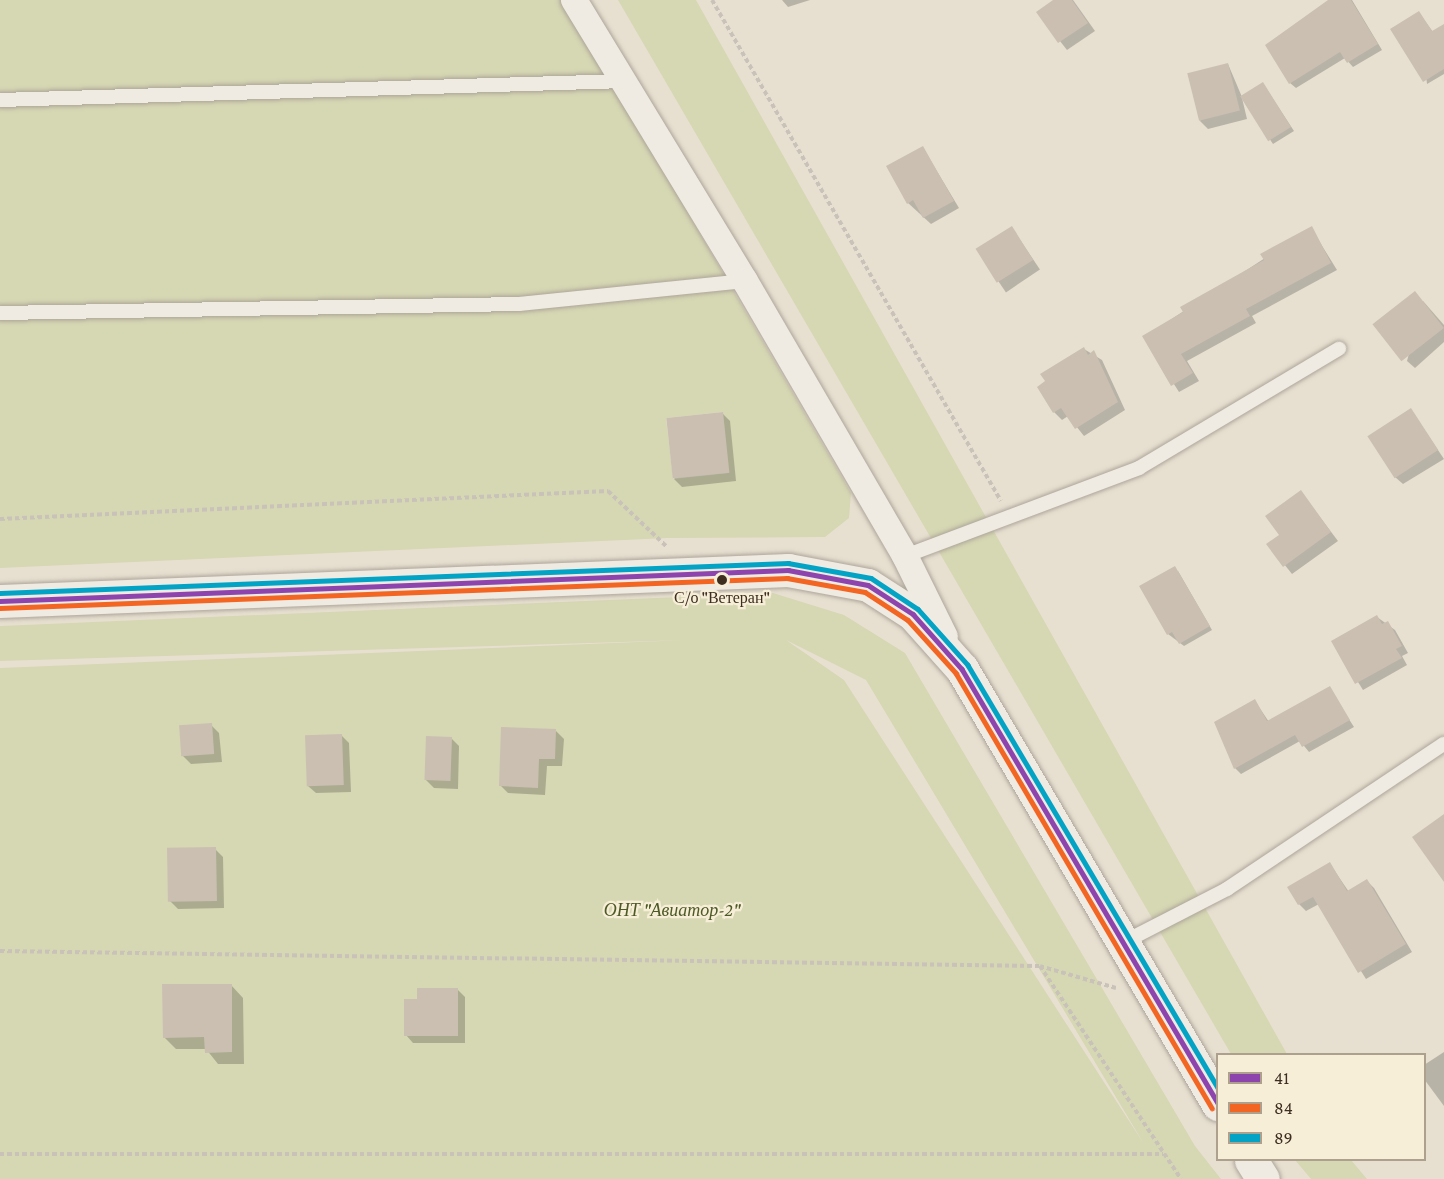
<!DOCTYPE html>
<meta charset="utf-8">
<style>
body{margin:0}
#map{position:relative;width:1444px;height:1179px;overflow:hidden;background:#e7e0d1;font-family:"Crimson Pro",serif}
div>[style]{position:absolute}
[style*='--x']{left:calc(var(--x)*1px);top:calc(var(--y)*1px);width:calc(var(--w)*1px);rotate:calc(var(--a)*1deg)}
.green>*{inset:0;background:#d6d7b3}
.shadow>*{inset:0;background:#0003;transform-origin:0 0}
.building>*{inset:0;background:#cbbfb2;transform-origin:0 0}
.path>*{height:4px;margin-top:-2px;transform-origin:0;background:repeating-linear-gradient(90deg,#c8c2b9 0 4.5px,transparent 0 7.5px)}
.roads{filter:drop-shadow(0 0 2px #ada599) drop-shadow(0 0 2px #ada599)}
.service>*{height:14px;margin:-7px;padding:0 7px;transform-origin:7px;border-radius:7px;background:#efebe3}
.minor>*{height:26px;margin:-13px;padding:0 13px;transform-origin:13px;border-radius:13px;background:#efebe3}
.tertiary>*{height:33px;margin:-16.5px;padding:0 16.5px;transform-origin:16.5px;border-radius:16.5px;background:#efebe3}
.bus-1>*{height:4.5px;margin:-2.25px;padding:0 2.25px;transform-origin:2.25px;border-radius:2.25px;background:#8e44ad}
.bus-2>*{height:4.5px;margin:-2.25px;padding:0 2.25px;transform-origin:2.25px;border-radius:2.25px;background:#f26522}
.bus-3>*{height:4.5px;margin:-2.25px;padding:0 2.25px;transform-origin:2.25px;border-radius:2.25px;background:#03a3c5}
.dots>*{width:16px;height:16px;translate:-50% -50%;box-sizing:border-box;border:3px solid #f7eed8;border-radius:50%}
span{translate:-50% -50%;white-space:nowrap;text-align:center;line-height:1.15;-webkit-text-stroke:4.5px #f7eed8;paint-order:stroke}
.bus-label{font-size:16px;color:#3d2e20}
.park-label{font-size:18px;color:#4d5a26;font-style:italic}
.legend{position:absolute;left:1216px;top:1053px;width:210px;height:108px;box-sizing:border-box;background:#f7eed8;border:2px solid #ada18e;margin:0;padding:8px 10px;list-style:none;font-size:18px;color:#3d2e20}
.legend li{display:flex;align-items:center;gap:12px;height:30px}
.legend b{width:30px;border:2px solid #ada18e}
</style>
<div id="map">
<div class="green">
<i style="clip-path:polygon(evenodd,0 0,564px 0,851px 493px,849px 518px,825px 537px,668px 538px,0 568px,0 0,722px 412px,729px 473px,673px 479px,666px 418px,722px 412px)"></i>
<i style="clip-path:polygon(618px 0,696px 0,1287px 1054px,1231px 1054px)"></i>
<i style="clip-path:polygon(evenodd,773px 593px,844px 615px,905px 653px,1195px 1146px,1221px 1179px,0 1179px,0 668px,687px 640px,0 661px,0 626px,773px 593px,786px 640px,866px 680px,1144px 1144px,844px 680px,786px 640px)"></i>
<i style="clip-path:polygon(1295px 1160px,1351px 1160px,1367px 1179px,1311px 1179px)"></i>
</div>
<div class="shadow">
<i style="clip-path:polygon(782px 0,810px 0,788px 7px)"></i>
<i style="clip-path:polygon(1056px 0,1073px 0,1095px 31px,1067px 50px,1038px 13px)"></i>
<i style="clip-path:polygon(1331px 0,1352px 0,1382px 50px,1353px 67px,1345px 58px,1296px 88px,1290px 83px)"></i>
<i style="clip-path:polygon(1419px 13px,1433px 32px,1444px 25px,1444px 74px,1427px 84px)"></i>
<i style="clip-path:polygon(1228px 64px,1242px 97px,1266px 88px,1294px 131px,1273px 144px,1242px 98px,1247px 119px,1208px 129px,1200px 121px)"></i>
<i style="clip-path:polygon(923px 148px,959px 208px,931px 224px,908px 203px)"></i>
<i style="left:1012px;top:228px;width:50px;height:41px;rotate:56deg"></i>
<i style="clip-path:polygon(1311px 228px,1337px 270px,1252px 316px,1256px 323px,1187px 361px,1199px 381px,1179px 392px,1144px 337px)"></i>
<i style="clip-path:polygon(1423px 301px,1444px 325px,1444px 342px,1415px 368px,1407px 361px)"></i>
<i style="clip-path:polygon(1084px 349px,1102px 360px,1125px 410px,1084px 436px,1068px 416px,1062px 420px,1054px 412px)"></i>
<i style="clip-path:polygon(1411px 410px,1444px 459px,1403px 484px,1395px 477px)"></i>
<i style="clip-path:polygon(722px 413px,730px 421px,736px 481px,682px 487px,674px 479px)"></i>
<i style="clip-path:polygon(1301px 492px,1338px 541px,1292px 574px,1268px 544px,1281px 535px)"></i>
<i style="clip-path:polygon(1178px 571px,1212px 630px,1184px 646px,1168px 634px)"></i>
<i style="clip-path:polygon(1377px 617px,1395px 630px,1408px 653px,1402px 656px,1407px 665px,1363px 690px,1333px 642px)"></i>
<i style="clip-path:polygon(1329px 688px,1354px 727px,1309px 752px,1300px 741px,1241px 774px,1235px 768px,1255px 701px,1269px 722px)"></i>
<i style="clip-path:polygon(211px 725px,219px 733px,222px 762px,191px 764px,183px 756px)"></i>
<i style="clip-path:polygon(556px 731px,564px 739px,562px 766px,547px 766px,545px 795px,508px 793px,500px 785px)"></i>
<i style="clip-path:polygon(341px 735px,349px 743px,351px 792px,316px 793px,308px 786px)"></i>
<i style="clip-path:polygon(451px 738px,459px 746px,458px 789px,434px 788px,426px 780px)"></i>
<i style="clip-path:polygon(215px 849px,223px 857px,224px 908px,178px 909px,170px 901px)"></i>
<i style="clip-path:polygon(1330px 864px,1349px 892px,1367px 881px,1374px 888px,1412px 952px,1366px 979px,1319px 904px,1306px 911px,1299px 904px)"></i>
<i style="clip-path:polygon(231px 985px,243px 998px,244px 1064px,218px 1064px,206px 1049px,176px 1049px,164px 1037px)"></i>
<i style="clip-path:polygon(457px 989px,465px 997px,465px 1043px,413px 1043px,406px 1035px,419px 1000px)"></i>
<i style="clip-path:polygon(1444px 1052px,1444px 1106px,1424px 1079px,1424px 1065px)"></i>
</div>
<div class="building">
<i style="clip-path:polygon(1053px 0,1072px 0,1088px 23px,1058px 43px,1036px 12px)"></i>
<i style="clip-path:polygon(1328px 0,1351px 0,1378px 44px,1347px 63px,1340px 52px,1289px 84px,1265px 45px)"></i>
<i style="clip-path:polygon(1419px 11px,1432px 31px,1444px 24px,1444px 69px,1423px 82px,1390px 29px)"></i>
<i style="left:1228px;top:63px;width:49px;height:42px;rotate:76deg"></i>
<i style="left:1263px;top:82px;width:53px;height:27px;rotate:58deg"></i>
<i style="clip-path:polygon(923px 146px,954px 201px,923px 218px,913px 200px,907px 204px,886px 166px)"></i>
<i style="left:1012px;top:226px;width:40px;height:43px;rotate:58deg"></i>
<i style="clip-path:polygon(1312px 226px,1331px 263px,1246px 309px,1250px 316px,1181px 354px,1193px 373px,1171px 386px,1142px 336px,1183px 312px,1180px 307px,1264px 260px,1260px 254px)"></i>
<i style="left:1415px;top:291px;width:47px;height:54px;rotate:52deg"></i>
<i style="clip-path:polygon(1084px 347px,1088px 355px,1094px 350px,1118px 402px,1075px 429px,1061px 408px,1053px 413px,1037px 387px,1045px 381px,1040px 374px)"></i>
<i style="left:1411px;top:408px;width:50px;height:52px;rotate:57deg"></i>
<i style="left:723px;top:412px;width:61px;height:57px;rotate:84deg"></i>
<i style="clip-path:polygon(1301px 490px,1331px 532px,1283px 567px,1266px 544px,1279px 535px,1265px 516px)"></i>
<i style="clip-path:polygon(1175px 566px,1210px 626px,1179px 644px,1172px 632px,1167px 635px,1139px 586px)"></i>
<i style="clip-path:polygon(1377px 615px,1382px 624px,1388px 621px,1402px 646px,1396px 649px,1402px 658px,1355px 684px,1331px 641px)"></i>
<i style="clip-path:polygon(1330px 686px,1350px 720px,1302px 747px,1295px 735px,1234px 769px,1214px 722px,1255px 699px,1267px 721px)"></i>
<i style="left:212px;top:723px;width:31px;height:33px;rotate:86deg"></i>
<i style="clip-path:polygon(501px 727px,556px 729px,555px 759px,539px 759px,538px 788px,499px 786px)"></i>
<i style="left:342px;top:734px;width:51px;height:37px;rotate:88deg"></i>
<i style="left:426px;top:736px;width:26px;height:44px;rotate:2deg"></i>
<i style="clip-path:polygon(1444px 814px,1444px 882px,1412px 837px)"></i>
<i style="left:216px;top:847px;width:54px;height:49px;rotate:89deg"></i>
<i style="clip-path:polygon(1330px 862px,1347px 891px,1367px 879px,1406px 944px,1358px 973px,1313px 897px,1298px 905px,1287px 887px)"></i>
<i style="clip-path:polygon(162px 984px,232px 984px,232px 1052px,205px 1053px,204px 1037px,163px 1038px)"></i>
<i style="clip-path:polygon(417px 988px,458px 988px,458px 1036px,404px 1036px,404px 999px,417px 999px)"></i>
</div>
<div class="path">
<i style="--x:712;--y:0;--w:578;--a:60.02"></i>
<i style="--x:0;--y:519;--w:609;--a:-2.64"></i>
<i style="--x:608;--y:491;--w:80;--a:43.5"></i>
<i style="--x:0;--y:951;--w:1040;--a:0.83"></i>
<i style="--x:1116;--y:988;--w:79;--a:-163.9"></i>
<i style="--x:1040;--y:966;--w:255;--a:56.5"></i>
<i style="--x:0;--y:1154;--w:1163;--a:0"></i>
</div>
<div class="roads">
<div class="service">
<i style="--x:0;--y:100;--w:626;--a:-1.74"></i>
<i style="--x:0;--y:313;--w:519;--a:-0.99"></i>
<i style="--x:519;--y:304;--w:227;--a:-5.8"></i>
<i style="--x:905;--y:556;--w:250;--a:-20.6"></i>
<i style="--x:1139;--y:468;--w:233;--a:-30.8"></i>
<i style="--x:1122;--y:943;--w:118;--a:-27.2"></i>
<i style="--x:1227;--y:889;--w:261;--a:-33.8"></i>
</div>
<div class="minor">
<i style="--x:574;--y:0;--w:329;--a:58.7"></i>
<i style="--x:745;--y:281;--w:318;--a:59.8"></i>
<i style="--x:905;--y:556;--w:90;--a:63.7"></i>
</div>
<div class="tertiary">
<i style="--x:0;--y:601;--w:789;--a:-2.25"></i>
<i style="--x:788;--y:570;--w:81;--a:10.6"></i>
<i style="--x:868;--y:585;--w:54;--a:32.8"></i>
<i style="--x:913;--y:614;--w:74;--a:48.3"></i>
<i style="--x:962;--y:669;--w:505;--a:59.52"></i>
<i style="--x:1251;--y:1160;--w:22;--a:58"></i>
</div>
</div>
<div class="bus-1">
<i style="--x:0;--y:601;--w:789;--a:-2.25"></i>
<i style="--x:788;--y:570;--w:81;--a:10.6"></i>
<i style="--x:868;--y:585;--w:54;--a:32.8"></i>
<i style="--x:913;--y:614;--w:74;--a:48.3"></i>
<i style="--x:962;--y:669;--w:504;--a:59.47"></i>
</div>
<div class="bus-2">
<i style="--x:0;--y:608;--w:788;--a:-2.18"></i>
<i style="--x:787;--y:578;--w:79;--a:10.2"></i>
<i style="--x:865;--y:592;--w:51;--a:33.1"></i>
<i style="--x:908;--y:620;--w:72;--a:47.8"></i>
<i style="--x:956;--y:673;--w:505;--a:59.52"></i>
</div>
<div class="bus-3">
<i style="--x:0;--y:593;--w:789;--a:-2.18"></i>
<i style="--x:788;--y:563;--w:84;--a:10.2"></i>
<i style="--x:871;--y:578;--w:56;--a:33.4"></i>
<i style="--x:918;--y:609;--w:75;--a:48.2"></i>
<i style="--x:968;--y:665;--w:491;--a:59.4"></i>
</div>
<div class="dots">
<i style="left:722px;top:580px;background:#3d2e20"></i>
</div>
<div class="bus-label">
<span style="left:722px;top:598px">С/о "Ветеран"</span>
</div>
<div class="park-label">
<span style="left:672px;top:910px">ОНТ "Авиатор-2"</span>
</div>
<ul class="legend">
<li><b style="height:8px;background:#8e44ad"></b>41</li>
<li><b style="height:8px;background:#f26522"></b>84</li>
<li><b style="height:8px;background:#03a3c5"></b>89</li>
</ul>
</div>
